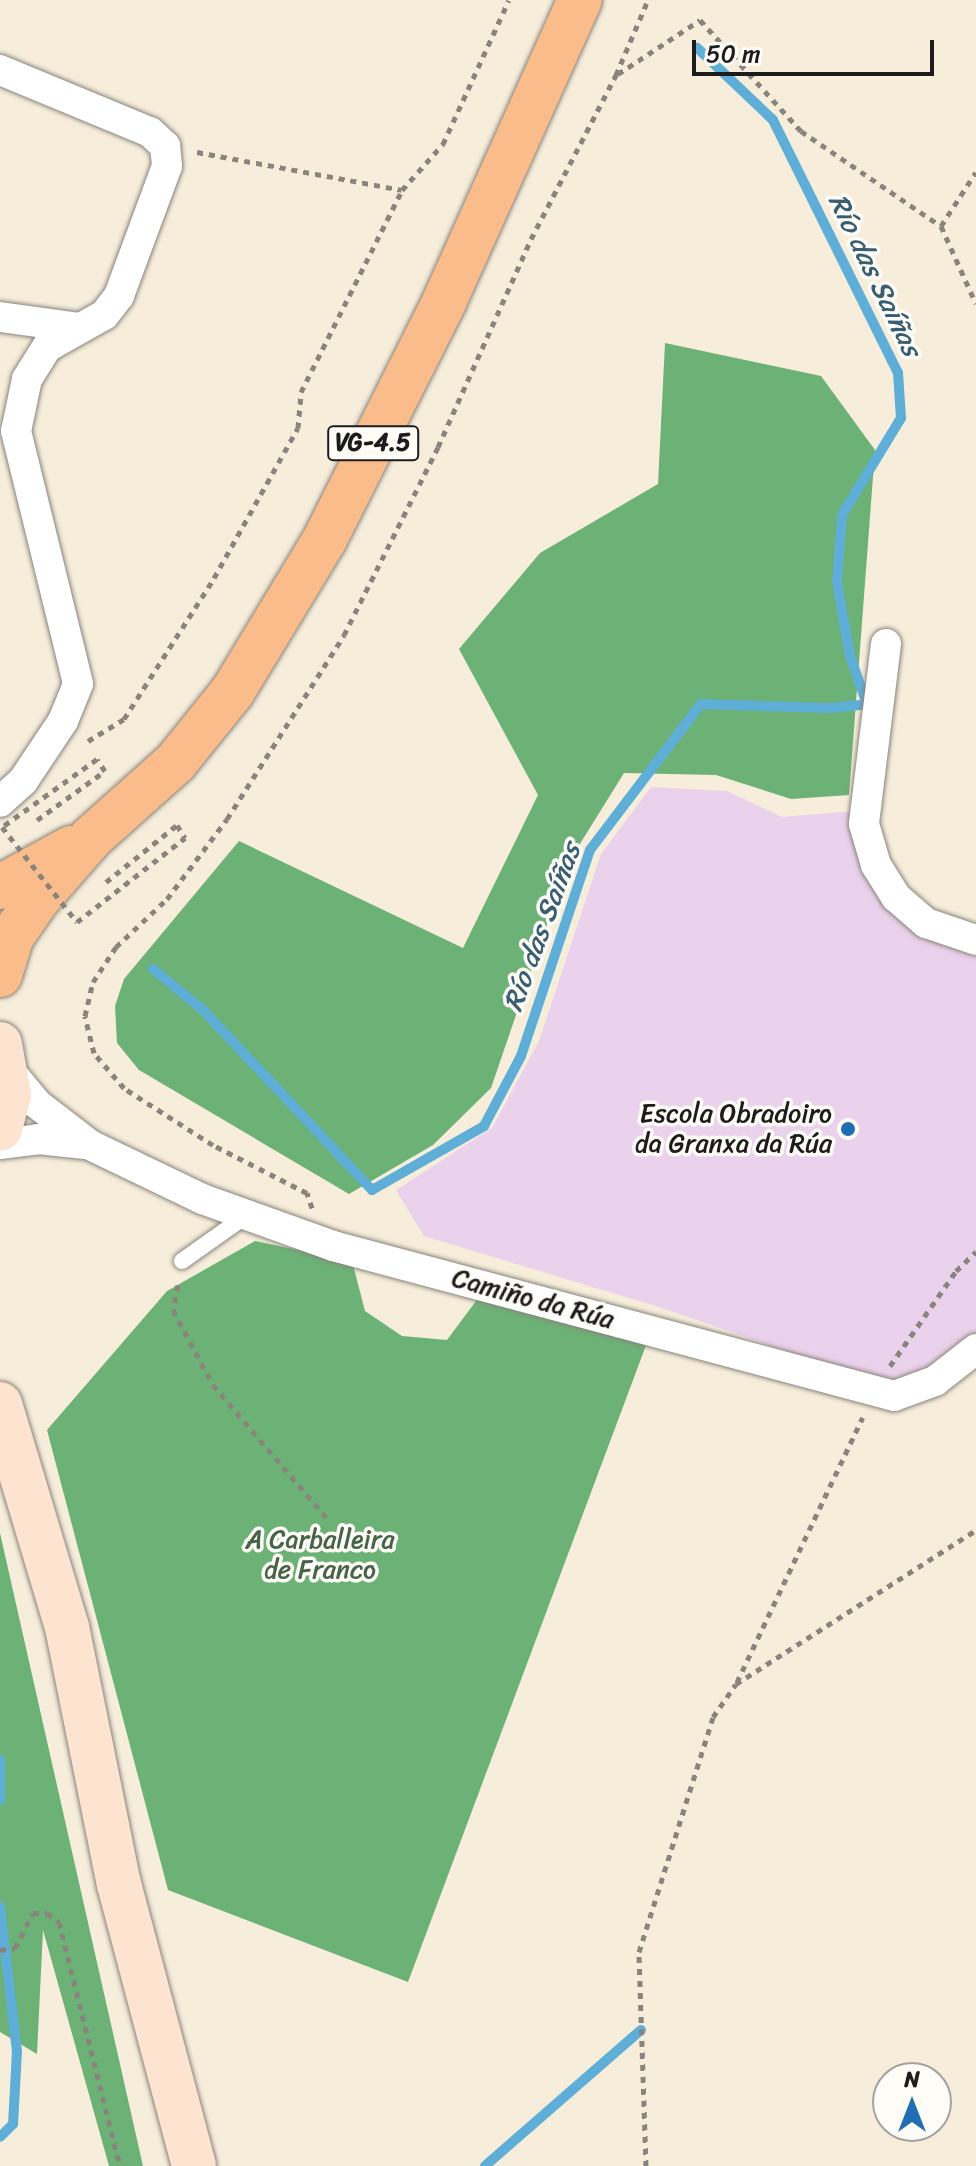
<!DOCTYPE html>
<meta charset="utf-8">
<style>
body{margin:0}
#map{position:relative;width:976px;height:2166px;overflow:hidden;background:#f6eddb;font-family:Sriracha,sans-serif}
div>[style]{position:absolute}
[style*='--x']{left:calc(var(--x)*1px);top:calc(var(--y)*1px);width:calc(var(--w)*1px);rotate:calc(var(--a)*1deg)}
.built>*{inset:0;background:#ead1ec}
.forest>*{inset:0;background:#6cb176}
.stream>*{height:10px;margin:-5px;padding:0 5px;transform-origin:5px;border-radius:5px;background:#5eaed8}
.path>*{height:5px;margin-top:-2.5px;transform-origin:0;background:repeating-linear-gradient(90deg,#89847c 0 6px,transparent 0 12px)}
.roads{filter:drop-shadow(0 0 2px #89847c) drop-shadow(0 0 2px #89847c)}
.service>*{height:16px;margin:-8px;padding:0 8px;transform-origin:8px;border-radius:8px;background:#fff}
.minor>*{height:30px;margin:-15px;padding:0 15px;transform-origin:15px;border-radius:15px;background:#fff}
.secondary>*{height:44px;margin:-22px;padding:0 22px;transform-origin:22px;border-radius:22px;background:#fde4d1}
.trunk>*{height:44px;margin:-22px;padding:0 22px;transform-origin:22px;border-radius:22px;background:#fabc8b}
.path-bridge>*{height:5px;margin-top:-2.5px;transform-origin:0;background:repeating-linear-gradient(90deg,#89847c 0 6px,transparent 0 12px)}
.dots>*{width:22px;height:22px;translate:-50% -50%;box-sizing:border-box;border:4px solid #fdfcf7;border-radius:50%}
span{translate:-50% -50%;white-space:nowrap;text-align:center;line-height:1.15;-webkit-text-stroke:7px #fdfcf7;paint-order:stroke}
.shield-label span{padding:2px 6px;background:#fdfcf7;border:2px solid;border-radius:6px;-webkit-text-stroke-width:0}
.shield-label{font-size:24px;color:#1c1c1c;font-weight:700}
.poi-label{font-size:26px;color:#1c1c1c}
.right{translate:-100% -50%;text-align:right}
.street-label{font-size:26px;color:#1c1c1c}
.park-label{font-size:26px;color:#466348}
.water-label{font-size:28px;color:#3a5e71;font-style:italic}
.north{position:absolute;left:872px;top:2062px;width:80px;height:80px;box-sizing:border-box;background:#fdfcf7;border:2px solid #a3a29f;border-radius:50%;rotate:0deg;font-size:22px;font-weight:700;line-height:32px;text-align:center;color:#1c1c1c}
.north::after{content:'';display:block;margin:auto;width:28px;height:36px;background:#1f6fb2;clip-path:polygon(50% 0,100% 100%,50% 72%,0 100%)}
.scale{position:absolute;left:692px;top:40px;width:242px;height:36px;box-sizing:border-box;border:4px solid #1c1c1c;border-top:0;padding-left:10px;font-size:24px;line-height:28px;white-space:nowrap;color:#1c1c1c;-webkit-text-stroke:6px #fdfcf7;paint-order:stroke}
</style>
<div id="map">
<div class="built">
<i style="clip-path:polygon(651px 787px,727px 791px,782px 817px,855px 811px,857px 842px,976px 951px,976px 1337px,903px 1385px,864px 1378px,659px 1307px,424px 1236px,396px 1190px,492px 1128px,539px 1041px,601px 854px)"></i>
</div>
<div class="forest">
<i style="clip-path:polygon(665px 343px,821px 376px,875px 450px,849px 795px,791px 799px,716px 775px,624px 773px,568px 863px,491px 1088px,433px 1145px,349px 1194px,139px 1070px,117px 1043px,115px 1006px,124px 979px,239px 841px,463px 948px,538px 795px,459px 649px,540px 553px,658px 484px)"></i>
<i style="clip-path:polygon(255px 1241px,352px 1261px,365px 1311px,402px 1336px,447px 1340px,482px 1293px,648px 1340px,408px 1982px,168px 1890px,47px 1430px,167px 1291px)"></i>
<i style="clip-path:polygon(0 1533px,143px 2166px,109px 2166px,43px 1930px,37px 2054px,0 2032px)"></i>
</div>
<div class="stream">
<i style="--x:153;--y:969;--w:65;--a:39.4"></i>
<i style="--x:203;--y:1010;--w:247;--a:46.8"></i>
<i style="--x:372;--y:1190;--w:129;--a:-29.7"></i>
<i style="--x:484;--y:1126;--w:79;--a:-62.1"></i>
<i style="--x:521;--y:1056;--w:217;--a:-71.5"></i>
<i style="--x:590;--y:850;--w:183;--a:-52.8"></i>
<i style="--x:701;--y:704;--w:130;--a:1.8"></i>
<i style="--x:831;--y:708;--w:36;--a:-6"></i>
<i style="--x:867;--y:704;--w:51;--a:-109.5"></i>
<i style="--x:850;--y:656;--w:75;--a:-100"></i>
<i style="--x:837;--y:582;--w:67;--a:-85.7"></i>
<i style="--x:842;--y:515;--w:114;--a:-58.7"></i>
<i style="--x:901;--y:418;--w:45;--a:-93.8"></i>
<i style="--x:898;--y:373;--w:282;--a:-116.3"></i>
<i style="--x:773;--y:120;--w:105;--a:-136.5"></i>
<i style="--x:0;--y:1760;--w:40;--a:90"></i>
<i style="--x:0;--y:1907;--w:145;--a:83.3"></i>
<i style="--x:17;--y:2051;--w:73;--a:93.1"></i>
<i style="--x:13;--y:2124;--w:18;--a:135"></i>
<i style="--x:485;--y:2166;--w:207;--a:-41.1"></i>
</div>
<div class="path">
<i style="--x:618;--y:74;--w:98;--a:-33.4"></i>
<i style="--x:700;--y:20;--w:150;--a:47.7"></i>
<i style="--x:801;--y:131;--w:169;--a:34.2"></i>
<i style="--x:941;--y:226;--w:85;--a:65.8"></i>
<i style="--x:197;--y:152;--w:208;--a:10.5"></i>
<i style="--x:941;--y:226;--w:64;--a:-57.1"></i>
<i style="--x:88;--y:741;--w:42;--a:-31.4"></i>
<i style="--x:124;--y:719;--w:167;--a:-57.4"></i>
<i style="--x:214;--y:578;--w:172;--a:-60.8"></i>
<i style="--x:298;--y:428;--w:36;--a:-85"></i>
<i style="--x:301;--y:392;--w:226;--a:-63.4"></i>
<i style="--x:402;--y:190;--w:62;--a:-48.3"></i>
<i style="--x:443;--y:144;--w:158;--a:-65.4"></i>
<i style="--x:37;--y:820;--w:84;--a:-35.8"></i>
<i style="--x:105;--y:771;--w:14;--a:-124"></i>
<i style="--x:106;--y:882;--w:91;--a:-38.8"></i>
<i style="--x:177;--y:825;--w:15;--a:58"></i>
<i style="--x:312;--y:1208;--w:16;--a:-108"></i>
<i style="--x:307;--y:1193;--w:106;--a:-152.9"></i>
<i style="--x:213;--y:1145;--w:106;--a:-147.4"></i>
<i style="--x:124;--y:1088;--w:46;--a:-130.6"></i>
<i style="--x:94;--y:1053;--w:38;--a:-104"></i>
<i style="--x:85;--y:1016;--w:35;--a:-77"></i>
<i style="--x:93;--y:982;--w:42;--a:-56.7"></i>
<i style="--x:116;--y:947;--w:70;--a:-43.3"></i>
<i style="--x:167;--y:899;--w:100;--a:-53.1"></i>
<i style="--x:227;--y:819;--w:218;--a:-57.5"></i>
<i style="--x:344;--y:635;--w:210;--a:-63.4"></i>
<i style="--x:438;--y:447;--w:228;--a:-65.9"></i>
<i style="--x:531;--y:239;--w:185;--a:-62.6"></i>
<i style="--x:616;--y:75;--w:82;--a:-66.9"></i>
<i style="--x:178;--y:1285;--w:25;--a:101"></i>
<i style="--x:173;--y:1310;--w:85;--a:61.9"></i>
<i style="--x:213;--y:1385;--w:179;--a:49.5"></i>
<i style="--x:890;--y:1366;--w:116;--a:-55.2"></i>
<i style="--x:956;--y:1271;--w:28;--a:-44"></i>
<i style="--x:737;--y:1682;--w:293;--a:-64.6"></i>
<i style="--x:0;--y:1950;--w:15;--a:-8"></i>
<i style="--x:15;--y:1948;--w:39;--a:-63"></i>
<i style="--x:33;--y:1913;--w:14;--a:0"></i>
<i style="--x:47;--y:1913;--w:15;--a:37"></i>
<i style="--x:59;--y:1922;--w:252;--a:76"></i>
<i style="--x:646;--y:2166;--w:214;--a:-91.9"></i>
<i style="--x:639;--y:1952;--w:246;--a:-72.5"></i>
<i style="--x:713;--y:1717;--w:40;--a:-55.1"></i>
<i style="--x:736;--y:1684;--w:285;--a:-32.7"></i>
</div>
<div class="roads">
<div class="service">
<i style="--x:182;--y:1261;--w:80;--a:-35.3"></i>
</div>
<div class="minor">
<i style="--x:0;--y:70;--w:162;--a:22.5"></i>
<i style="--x:150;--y:132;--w:21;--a:43"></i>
<i style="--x:165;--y:146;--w:20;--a:84"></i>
<i style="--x:167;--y:166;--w:139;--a:110.3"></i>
<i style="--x:119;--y:296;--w:24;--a:128"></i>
<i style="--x:104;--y:315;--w:65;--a:150.7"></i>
<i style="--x:47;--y:347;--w:38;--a:122"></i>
<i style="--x:27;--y:379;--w:53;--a:101.9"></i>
<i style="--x:16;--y:431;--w:260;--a:76.2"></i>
<i style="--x:78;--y:684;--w:40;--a:112"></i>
<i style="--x:63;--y:721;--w:72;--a:123.7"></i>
<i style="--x:23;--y:781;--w:31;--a:138"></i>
<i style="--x:0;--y:317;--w:81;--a:7.8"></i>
<i style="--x:886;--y:644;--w:181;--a:97"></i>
<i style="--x:864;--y:824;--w:43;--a:73.7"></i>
<i style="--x:876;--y:865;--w:38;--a:58"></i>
<i style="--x:896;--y:897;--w:40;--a:41"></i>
<i style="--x:926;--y:923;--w:53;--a:18.8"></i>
<i style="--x:8;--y:1069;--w:45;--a:50.4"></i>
<i style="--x:37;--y:1104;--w:67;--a:37.7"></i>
<i style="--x:90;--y:1145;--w:124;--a:25.7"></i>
<i style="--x:202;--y:1199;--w:139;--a:19.7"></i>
<i style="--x:333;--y:1246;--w:581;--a:14.97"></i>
<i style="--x:894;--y:1396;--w:44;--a:-20.1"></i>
<i style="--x:935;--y:1381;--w:52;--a:-38"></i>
<i style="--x:0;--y:1144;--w:38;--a:-7"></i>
<i style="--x:38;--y:1139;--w:47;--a:6.1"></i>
</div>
<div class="secondary">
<i style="--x:0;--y:1044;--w:52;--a:80"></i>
<i style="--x:9;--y:1095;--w:35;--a:105"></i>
<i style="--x:0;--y:1404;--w:233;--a:73.3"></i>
<i style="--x:67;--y:1627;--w:262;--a:78.6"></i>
<i style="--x:119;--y:1884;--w:292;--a:75.1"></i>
</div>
<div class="trunk">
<i style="--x:0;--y:887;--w:81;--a:-28.8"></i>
<i style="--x:0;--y:975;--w:39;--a:-73"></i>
<i style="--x:11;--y:938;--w:46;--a:-55.6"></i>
<i style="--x:37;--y:900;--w:82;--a:-48.9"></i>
<i style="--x:91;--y:838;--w:113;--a:-41.8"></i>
<i style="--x:175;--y:763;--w:92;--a:-51.1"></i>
<i style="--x:233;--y:691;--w:178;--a:-58.8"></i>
<i style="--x:325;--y:539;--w:267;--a:-63.3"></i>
<i style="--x:445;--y:300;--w:329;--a:-65.8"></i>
</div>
</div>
<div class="path-bridge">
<i style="--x:97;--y:759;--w:117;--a:144.4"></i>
<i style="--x:2;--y:827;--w:121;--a:51.7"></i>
<i style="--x:77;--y:922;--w:137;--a:-37.9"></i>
</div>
<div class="dots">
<i style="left:848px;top:1129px;background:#1f6fb2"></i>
</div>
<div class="shield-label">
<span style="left:373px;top:443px">VG-4.5</span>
</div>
<div class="poi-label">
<span class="right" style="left:832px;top:1129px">Escola Obradoiro<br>da Granxa da Rúa</span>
</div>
<div class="street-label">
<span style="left:533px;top:1299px;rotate:15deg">Camiño da Rúa</span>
</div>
<div class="park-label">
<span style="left:320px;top:1555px">A Carballeira<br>de Franco</span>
</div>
<div class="water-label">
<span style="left:875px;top:275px;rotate:64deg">Río das Saíñas</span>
<span style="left:542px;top:927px;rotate:-70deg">Río das Saíñas</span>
</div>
<div class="north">N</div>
<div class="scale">50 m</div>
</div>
